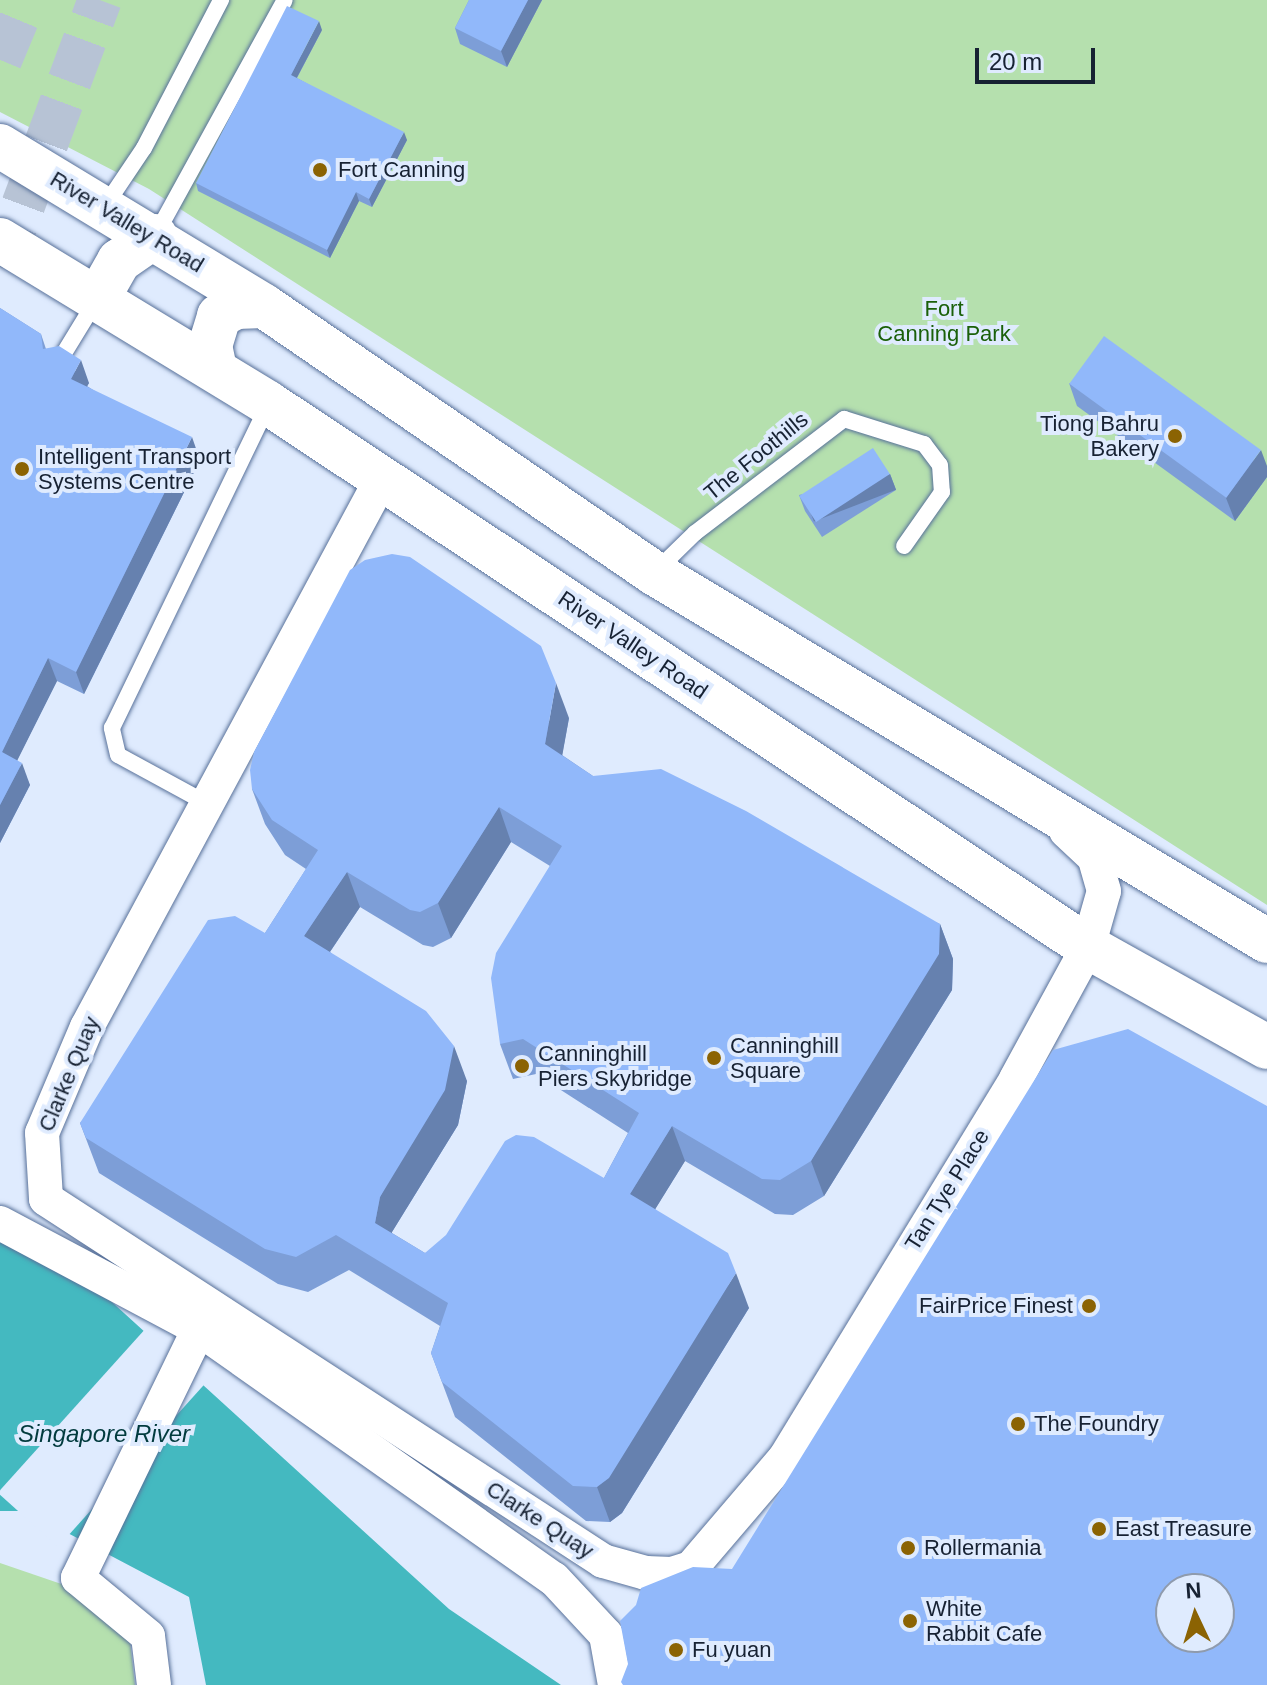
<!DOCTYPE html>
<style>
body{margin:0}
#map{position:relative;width:1267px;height:1685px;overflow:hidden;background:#dfebfe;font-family:Helvetica,sans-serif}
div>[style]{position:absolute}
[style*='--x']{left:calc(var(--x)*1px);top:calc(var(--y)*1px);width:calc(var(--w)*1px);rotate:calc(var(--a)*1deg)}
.green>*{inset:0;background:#b5e0ae}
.water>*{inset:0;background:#44b9c0}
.pier>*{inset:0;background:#dfebfe;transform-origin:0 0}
.highway-tunnel>*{height:44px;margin-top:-22px;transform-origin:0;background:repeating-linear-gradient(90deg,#b7c3d5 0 44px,transparent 0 66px)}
.roads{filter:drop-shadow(0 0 2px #58719a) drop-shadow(0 0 2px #58719a)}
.lane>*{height:16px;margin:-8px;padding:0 8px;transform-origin:8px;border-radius:8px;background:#fff}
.street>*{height:34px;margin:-17px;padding:0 17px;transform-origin:17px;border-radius:17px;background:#fff}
.primary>*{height:44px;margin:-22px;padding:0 22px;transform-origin:22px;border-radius:22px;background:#fff}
.wall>*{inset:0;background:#7d9ed7}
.shaded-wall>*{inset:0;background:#6681af;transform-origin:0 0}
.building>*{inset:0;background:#91b8fa;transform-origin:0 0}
.dots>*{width:22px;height:22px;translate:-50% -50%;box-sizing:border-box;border:4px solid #dfebfe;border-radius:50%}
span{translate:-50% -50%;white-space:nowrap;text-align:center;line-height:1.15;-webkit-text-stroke:8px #dfebfe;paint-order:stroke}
.poi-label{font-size:22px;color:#172233}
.left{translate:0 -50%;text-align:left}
.right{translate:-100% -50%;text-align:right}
.street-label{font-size:22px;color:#172233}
.park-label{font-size:22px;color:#1a600a}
.water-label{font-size:24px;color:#023b3e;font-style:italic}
.north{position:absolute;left:1155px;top:1573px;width:80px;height:80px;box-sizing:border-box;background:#dfebfe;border:2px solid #8f9bad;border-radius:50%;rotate:356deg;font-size:22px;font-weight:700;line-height:32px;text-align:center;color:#172233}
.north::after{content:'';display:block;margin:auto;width:28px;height:36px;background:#8b6303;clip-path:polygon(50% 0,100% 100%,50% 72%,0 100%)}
.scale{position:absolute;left:975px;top:48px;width:120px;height:36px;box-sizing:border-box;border:4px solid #172233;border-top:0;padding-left:10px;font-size:24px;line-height:28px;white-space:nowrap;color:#172233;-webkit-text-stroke:6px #dfebfe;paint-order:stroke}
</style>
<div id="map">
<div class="green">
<i style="clip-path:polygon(0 0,1267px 0,1267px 905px,149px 189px,0 112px)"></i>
<i style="clip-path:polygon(0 1563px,76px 1589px,130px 1642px,135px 1685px,0 1685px)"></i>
</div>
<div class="water">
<i style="clip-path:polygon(0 1242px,102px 1293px,449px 1609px,561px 1685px,206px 1685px,189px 1597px,26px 1511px,0 1511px)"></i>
</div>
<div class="pier">
<i style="left:147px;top:1327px;width:81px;height:223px;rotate:42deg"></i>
</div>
<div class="highway-tunnel">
<i style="--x:0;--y:60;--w:65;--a:-67.4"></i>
<i style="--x:0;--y:267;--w:285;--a:-69.5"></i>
</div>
<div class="roads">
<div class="lane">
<i style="--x:105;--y:206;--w:70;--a:-56.1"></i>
<i style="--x:144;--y:148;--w:167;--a:-62.5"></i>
<i style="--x:155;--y:236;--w:269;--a:-61.2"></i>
<i style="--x:58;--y:363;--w:75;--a:-58.6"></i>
<i style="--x:655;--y:572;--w:56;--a:-44.3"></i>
<i style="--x:695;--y:533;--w:188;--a:-37.4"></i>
<i style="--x:844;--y:419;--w:84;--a:17.4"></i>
<i style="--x:924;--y:444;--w:26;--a:53"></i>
<i style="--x:940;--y:465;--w:27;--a:86"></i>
<i style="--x:942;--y:492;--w:66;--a:125.1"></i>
<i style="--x:208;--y:804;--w:102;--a:-151.4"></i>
<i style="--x:118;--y:755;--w:28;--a:-103"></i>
<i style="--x:112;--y:728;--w:359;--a:-64.2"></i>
</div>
<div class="street">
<i style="--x:382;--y:478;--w:623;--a:118.25"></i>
<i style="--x:87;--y:1027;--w:115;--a:113"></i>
<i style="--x:42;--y:1133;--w:66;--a:86.5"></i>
<i style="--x:46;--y:1199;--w:664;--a:33.02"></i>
<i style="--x:603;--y:1561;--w:45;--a:15.6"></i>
<i style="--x:646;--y:1573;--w:26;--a:2"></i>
<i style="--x:672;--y:1574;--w:20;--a:-18"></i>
<i style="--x:691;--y:1568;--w:145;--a:-49.5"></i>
<i style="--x:785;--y:1458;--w:444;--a:-58.6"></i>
<i style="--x:1016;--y:1079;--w:150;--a:-61.4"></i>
<i style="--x:1088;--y:947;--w:58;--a:-74.1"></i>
<i style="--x:1104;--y:891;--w:35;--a:-106"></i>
<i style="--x:1094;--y:857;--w:38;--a:-137"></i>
<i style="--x:0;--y:1223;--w:225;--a:28"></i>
<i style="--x:199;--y:1329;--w:434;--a:35.2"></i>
<i style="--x:554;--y:1579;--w:76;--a:47.1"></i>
<i style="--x:606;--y:1635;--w:51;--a:79.8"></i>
<i style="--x:154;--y:1685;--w:49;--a:-97"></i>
<i style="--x:148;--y:1636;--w:91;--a:-140.4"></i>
<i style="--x:78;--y:1578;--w:270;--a:-64.1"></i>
</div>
<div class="primary">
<i style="--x:0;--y:146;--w:309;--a:31.2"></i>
<i style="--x:264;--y:306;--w:473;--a:34.4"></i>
<i style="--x:654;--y:573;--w:715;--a:30.98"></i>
<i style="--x:0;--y:240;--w:314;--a:31.3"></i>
<i style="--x:268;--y:403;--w:984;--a:33.56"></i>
<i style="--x:1088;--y:947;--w:205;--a:29.2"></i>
<i style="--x:98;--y:298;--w:43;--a:-60.4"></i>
<i style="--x:119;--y:261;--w:44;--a:-34.8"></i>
<i style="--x:215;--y:369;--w:24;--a:-102"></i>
<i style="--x:210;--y:346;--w:31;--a:-73"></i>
<i style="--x:219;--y:316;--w:19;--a:-28"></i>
<i style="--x:236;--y:307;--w:28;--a:-2"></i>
</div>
</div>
<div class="wall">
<i style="clip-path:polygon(469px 0,542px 0,507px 67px,460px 44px,455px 28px)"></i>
<i style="clip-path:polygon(322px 30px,297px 78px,407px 140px,372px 207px,359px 201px,330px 258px,198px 191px,196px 183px)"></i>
<i style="clip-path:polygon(0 308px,41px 334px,46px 349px,89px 383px,87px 386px,200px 460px,84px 694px,57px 681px,17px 760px,30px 785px,0 843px)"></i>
<i style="clip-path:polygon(1069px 383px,1267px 466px,1267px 477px,1235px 521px,1077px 406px)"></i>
<i style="clip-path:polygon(890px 474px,896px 490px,822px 537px,805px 511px,799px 495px)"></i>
<i style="clip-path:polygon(evenodd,569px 718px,562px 755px,593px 776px,940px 924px,953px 959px,952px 990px,824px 1196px,793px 1215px,775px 1214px,685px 1161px,655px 1209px,749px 1308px,622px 1513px,610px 1522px,586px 1521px,455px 1417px,431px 1353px,440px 1326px,349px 1270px,308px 1292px,278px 1284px,99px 1173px,80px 1123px,265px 933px,306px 869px,285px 855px,265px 824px,252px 789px,569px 718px,511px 842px,550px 866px,500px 1044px,513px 1079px,536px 1074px,628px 1133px,604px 1178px,425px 1253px,392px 1233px,392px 1232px,458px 1125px,467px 1081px,330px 952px,360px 907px,423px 945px,433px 947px,451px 938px,511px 842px)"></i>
</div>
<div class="shaded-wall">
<i style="clip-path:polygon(528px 0,542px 0,507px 67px,501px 51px)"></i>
<i style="clip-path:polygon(319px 21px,322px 30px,294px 83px,291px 75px)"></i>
<i style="clip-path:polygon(404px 132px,407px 140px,372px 207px,369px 199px)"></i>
<i style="clip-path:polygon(356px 192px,359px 201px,330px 258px,327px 250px)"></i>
<i style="clip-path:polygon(81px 360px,89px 383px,79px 401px,71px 379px)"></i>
<i style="clip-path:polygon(192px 437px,200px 460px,84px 694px,76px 672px)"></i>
<i style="clip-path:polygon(1261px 450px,1267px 466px,1267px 477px,1235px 521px,1226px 498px)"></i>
<i style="left:890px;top:474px;width:17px;height:88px;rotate:69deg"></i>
<i style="clip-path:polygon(48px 658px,57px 681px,10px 775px,2px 752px)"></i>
<i style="clip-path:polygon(556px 683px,569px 718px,558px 779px,545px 744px)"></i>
<i style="clip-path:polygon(22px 763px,30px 785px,0 843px,0 805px)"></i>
<i style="clip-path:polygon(499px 807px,511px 842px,451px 938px,438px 903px)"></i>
<i style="clip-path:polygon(347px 872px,360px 907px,317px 971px,304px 936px)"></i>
<i style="clip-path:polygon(940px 924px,953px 959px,952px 990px,824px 1196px,811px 1161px)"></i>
<i style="clip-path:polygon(454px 1046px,467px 1081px,458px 1125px,392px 1232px,388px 1258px,375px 1223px,380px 1197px)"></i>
<i style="clip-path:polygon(672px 1126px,685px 1161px,643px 1229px,630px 1194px)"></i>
<i style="clip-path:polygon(736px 1273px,749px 1308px,622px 1513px,610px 1522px,597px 1487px)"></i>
</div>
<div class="building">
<i style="clip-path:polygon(469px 0,528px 0,501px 51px,455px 28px)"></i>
<i style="clip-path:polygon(287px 6px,319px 21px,291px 75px,404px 132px,369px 199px,356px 192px,327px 250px,196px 183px)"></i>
<i style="clip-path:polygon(0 308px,41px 334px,43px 349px,59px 346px,81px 360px,71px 379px,192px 437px,76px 672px,48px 658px,2px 752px,22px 763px,0 805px)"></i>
<i style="left:1104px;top:336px;width:194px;height:59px;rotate:36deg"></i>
<i style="left:873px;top:448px;width:31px;height:88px;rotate:57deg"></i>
<i style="clip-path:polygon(evenodd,392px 554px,410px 557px,541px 646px,556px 683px,545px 744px,593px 776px,661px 769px,746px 811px,940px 924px,939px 954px,811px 1161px,780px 1180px,762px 1179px,672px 1126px,630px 1194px,728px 1253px,736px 1273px,609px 1478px,597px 1487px,573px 1486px,442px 1382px,431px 1353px,448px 1303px,336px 1235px,296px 1257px,265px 1249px,86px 1138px,80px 1123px,208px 920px,235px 916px,265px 933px,318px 850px,272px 820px,252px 789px,250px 770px,254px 752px,350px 570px,365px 560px,392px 554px,499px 807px,562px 846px,496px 953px,491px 978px,500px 1044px,523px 1039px,639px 1113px,604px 1178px,534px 1137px,516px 1135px,505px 1141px,446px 1235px,425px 1253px,375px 1223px,380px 1197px,445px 1090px,454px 1046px,426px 1011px,304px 936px,347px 872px,410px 910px,420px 912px,438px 903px,499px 807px)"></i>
<i style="clip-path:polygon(evenodd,1128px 1029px,1267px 1106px,1267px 1685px,623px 1685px,621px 1682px,628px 1664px,620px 1621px,636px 1605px,641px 1588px,693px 1567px,732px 1569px,1053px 1050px,1128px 1029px,1171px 1589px,1219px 1589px,1219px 1637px,1171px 1637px,1171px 1589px)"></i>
</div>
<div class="dots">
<i style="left:320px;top:170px;background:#8b6303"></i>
<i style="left:1175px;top:436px;background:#8b6303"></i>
<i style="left:22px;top:469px;background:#8b6303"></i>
<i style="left:714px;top:1058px;background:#8b6303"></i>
<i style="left:522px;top:1066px;background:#8b6303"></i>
<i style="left:1089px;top:1306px;background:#8b6303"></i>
<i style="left:1018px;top:1424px;background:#8b6303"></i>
<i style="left:1099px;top:1529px;background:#8b6303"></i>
<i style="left:908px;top:1548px;background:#8b6303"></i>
<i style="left:910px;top:1621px;background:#8b6303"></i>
<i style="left:676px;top:1650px;background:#8b6303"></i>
</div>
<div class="poi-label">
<span class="left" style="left:338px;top:170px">Fort Canning</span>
<span class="right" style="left:1159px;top:436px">Tiong Bahru<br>Bakery</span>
<span class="left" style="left:38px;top:469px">Intelligent Transport<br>Systems Centre</span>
<span class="left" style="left:730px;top:1058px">Canninghill<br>Square</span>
<span class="left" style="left:538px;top:1066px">Canninghill<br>Piers Skybridge</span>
<span class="right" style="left:1073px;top:1306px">FairPrice Finest</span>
<span class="left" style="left:1034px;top:1424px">The Foundry</span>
<span class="left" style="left:1115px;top:1529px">East Treasure</span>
<span class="left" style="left:924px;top:1548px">Rollermania</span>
<span class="left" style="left:926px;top:1621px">White<br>Rabbit Cafe</span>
<span class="left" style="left:692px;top:1650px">Fu yuan</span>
</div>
<div class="street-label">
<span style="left:127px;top:222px;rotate:31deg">River Valley Road</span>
<span style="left:756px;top:456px;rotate:-39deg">The Foothills</span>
<span style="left:633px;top:645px;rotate:34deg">River Valley Road</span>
<span style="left:69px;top:1074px;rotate:-67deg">Clarke Quay</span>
<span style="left:947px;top:1190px;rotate:-58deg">Tan Tye Place</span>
<span style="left:540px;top:1520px;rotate:33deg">Clarke Quay</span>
</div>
<div class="park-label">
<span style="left:944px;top:321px">Fort<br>Canning Park</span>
</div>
<div class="water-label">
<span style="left:104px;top:1434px">Singapore River</span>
</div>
<div class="north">N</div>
<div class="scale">20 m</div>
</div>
